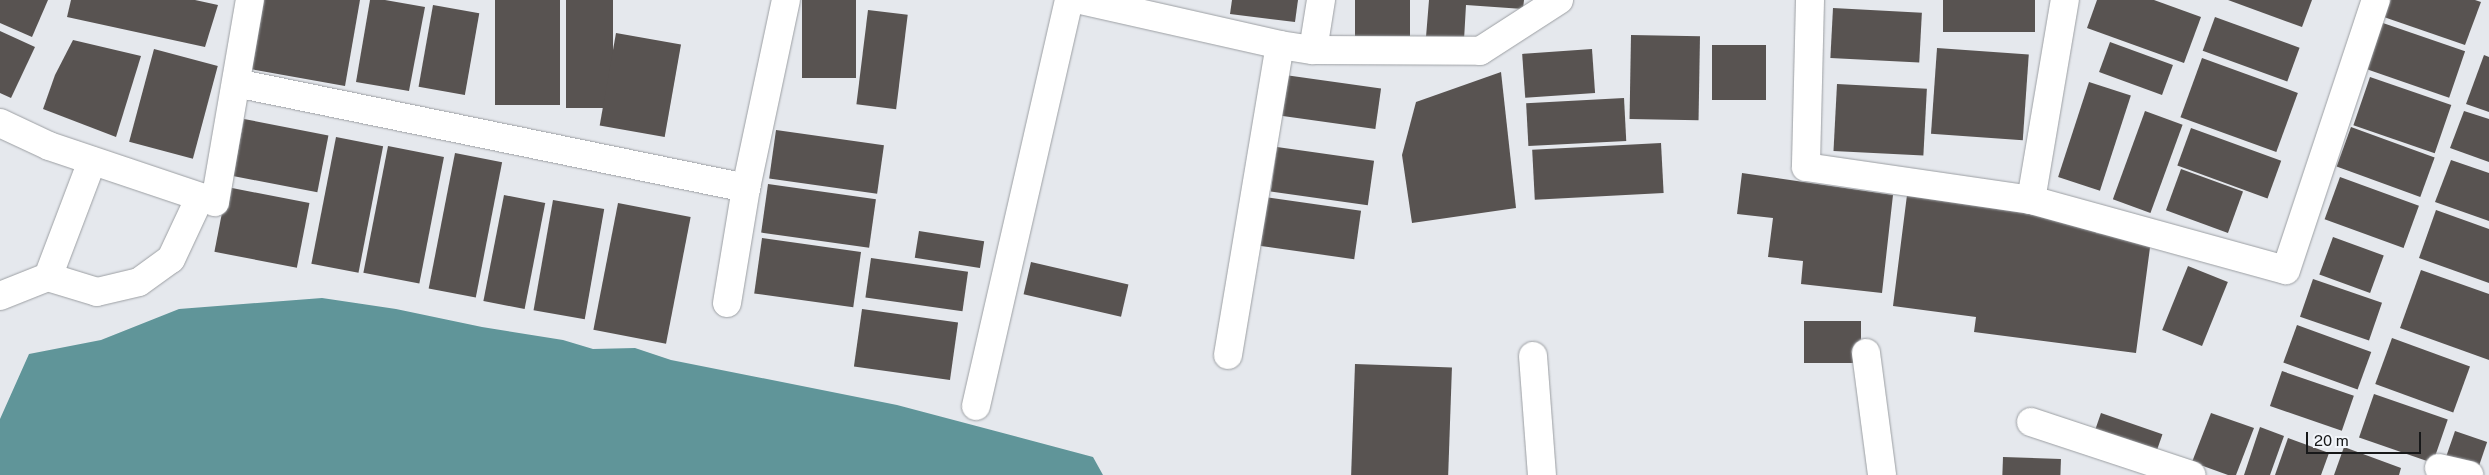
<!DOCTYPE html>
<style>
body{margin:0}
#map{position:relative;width:2489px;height:475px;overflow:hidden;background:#e5e8ed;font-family:"Public Sans",sans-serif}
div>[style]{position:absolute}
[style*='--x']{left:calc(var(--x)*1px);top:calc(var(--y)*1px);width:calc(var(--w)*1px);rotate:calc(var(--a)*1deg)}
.water>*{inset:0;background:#609599}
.building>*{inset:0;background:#585351;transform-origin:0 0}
.roads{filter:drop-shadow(0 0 1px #9c9fa3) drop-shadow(0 0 1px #9c9fa3)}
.minor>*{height:28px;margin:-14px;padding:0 14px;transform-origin:14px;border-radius:14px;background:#fff}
span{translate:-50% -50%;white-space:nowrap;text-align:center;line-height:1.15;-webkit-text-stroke:5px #f2f5fa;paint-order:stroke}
.scale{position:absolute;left:2306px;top:432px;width:115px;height:22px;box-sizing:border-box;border:2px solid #171819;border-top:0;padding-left:6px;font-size:15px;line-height:18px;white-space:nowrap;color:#171819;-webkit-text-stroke:4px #f2f5fa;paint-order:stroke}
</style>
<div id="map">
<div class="water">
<i style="clip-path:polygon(322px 298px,396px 309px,482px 327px,563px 340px,593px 349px,635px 348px,671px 360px,897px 405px,1093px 457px,1103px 475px,0 475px,0 419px,29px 354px,101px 340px,179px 309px)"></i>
</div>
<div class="building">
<i style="clip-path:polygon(0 0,48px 0,32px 37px,0 23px)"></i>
<i style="clip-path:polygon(71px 0,195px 0,218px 5px,205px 47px,67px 17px)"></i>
<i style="clip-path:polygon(262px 0,360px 0,345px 86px,250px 69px)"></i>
<i style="clip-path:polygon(370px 0,385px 0,425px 7px,409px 91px,356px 82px)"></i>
<i style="left:495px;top:0;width:65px;height:105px"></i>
<i style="left:566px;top:0;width:47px;height:108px"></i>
<i style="left:802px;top:0;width:54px;height:78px"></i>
<i style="clip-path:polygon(1232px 0,1298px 0,1295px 22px,1230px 14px)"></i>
<i style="left:1355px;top:0;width:55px;height:36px"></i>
<i style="clip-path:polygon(1429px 0,1524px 0,1523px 9px,1466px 5px,1464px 40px,1426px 37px)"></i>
<i style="left:1943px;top:0;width:92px;height:32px"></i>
<i style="clip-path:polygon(2097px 0,2154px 0,2201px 17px,2184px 63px,2087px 28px)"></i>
<i style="clip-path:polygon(2228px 0,2312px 0,2302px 27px)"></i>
<i style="clip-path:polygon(2383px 0,2475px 0,2481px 2px,2465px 45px,2378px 15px)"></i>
<i style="left:433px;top:5px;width:47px;height:83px;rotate:10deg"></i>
<i style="left:1833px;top:8px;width:89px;height:50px;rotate:3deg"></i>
<i style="left:868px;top:10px;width:40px;height:95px;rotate:7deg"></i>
<i style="left:2215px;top:17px;width:90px;height:36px;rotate:20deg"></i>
<i style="left:2380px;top:22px;width:90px;height:49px;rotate:19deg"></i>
<i style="clip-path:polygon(0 31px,35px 47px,11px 98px,0 93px)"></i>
<i style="left:616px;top:33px;width:66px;height:94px;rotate:10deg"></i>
<i style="left:1631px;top:35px;width:69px;height:84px;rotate:1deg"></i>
<i style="clip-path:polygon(73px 40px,141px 56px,116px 137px,43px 109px,55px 75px)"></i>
<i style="left:2110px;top:42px;width:67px;height:32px;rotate:20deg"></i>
<i style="left:1712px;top:45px;width:54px;height:55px"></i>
<i style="left:1937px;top:48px;width:92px;height:86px;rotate:4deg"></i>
<i style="left:154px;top:49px;width:66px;height:96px;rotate:15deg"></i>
<i style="left:1592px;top:49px;width:44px;height:70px;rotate:86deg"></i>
<i style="clip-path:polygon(2484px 55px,2489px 57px,2489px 112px,2466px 104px)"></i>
<i style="left:2202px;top:58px;width:102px;height:63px;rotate:20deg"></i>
<i style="clip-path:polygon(1501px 72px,1516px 208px,1412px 223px,1402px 155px,1416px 102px)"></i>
<i style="left:1285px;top:75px;width:97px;height:41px;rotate:8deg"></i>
<i style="left:2370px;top:77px;width:86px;height:51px;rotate:19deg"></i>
<i style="left:2089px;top:82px;width:44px;height:100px;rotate:18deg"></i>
<i style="left:1837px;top:84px;width:90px;height:67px;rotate:3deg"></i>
<i style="left:1624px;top:98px;width:43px;height:98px;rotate:87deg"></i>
<i style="left:2145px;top:111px;width:40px;height:94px;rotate:20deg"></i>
<i style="clip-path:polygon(2464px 111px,2489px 119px,2489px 162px,2450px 148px)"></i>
<i style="left:244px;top:119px;width:86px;height:58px;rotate:11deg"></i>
<i style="left:2351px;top:127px;width:89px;height:42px;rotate:20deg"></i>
<i style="left:2191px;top:128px;width:96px;height:40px;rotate:20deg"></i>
<i style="left:776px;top:130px;width:109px;height:49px;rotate:8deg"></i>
<i style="left:336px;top:137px;width:48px;height:129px;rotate:11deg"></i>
<i style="left:1661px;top:143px;width:50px;height:129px;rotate:87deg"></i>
<i style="left:388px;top:146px;width:57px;height:129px;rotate:11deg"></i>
<i style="left:1277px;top:147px;width:98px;height:45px;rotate:8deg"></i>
<i style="left:455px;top:153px;width:48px;height:138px;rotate:11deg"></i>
<i style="clip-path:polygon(2451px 160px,2489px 173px,2489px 221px,2435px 202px)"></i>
<i style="left:2181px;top:169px;width:66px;height:44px;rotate:20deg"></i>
<i style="clip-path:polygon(1742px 173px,1893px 195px,1882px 293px,1801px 284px,1803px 261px,1768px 257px,1773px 218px,1737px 214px)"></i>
<i style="left:2340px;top:177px;width:84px;height:45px;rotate:20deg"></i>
<i style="left:768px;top:184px;width:109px;height:49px;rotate:8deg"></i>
<i style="left:227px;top:187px;width:84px;height:66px;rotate:11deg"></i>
<i style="left:504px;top:195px;width:42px;height:108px;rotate:11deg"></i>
<i style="clip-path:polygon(1907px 195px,2097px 220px,2096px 233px,2151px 240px,2136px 353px,1974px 332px,1976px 317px,1893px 306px)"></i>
<i style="left:1264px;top:197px;width:98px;height:49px;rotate:8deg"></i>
<i style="left:553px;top:200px;width:52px;height:112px;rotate:10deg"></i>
<i style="left:618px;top:203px;width:74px;height:129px;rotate:11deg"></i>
<i style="clip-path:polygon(2436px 210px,2489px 229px,2489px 283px,2419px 258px)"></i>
<i style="left:919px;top:231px;width:66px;height:27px;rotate:9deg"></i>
<i style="left:2333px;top:237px;width:54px;height:40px;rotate:20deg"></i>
<i style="left:762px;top:238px;width:100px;height:56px;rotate:8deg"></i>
<i style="left:871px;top:258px;width:98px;height:40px;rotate:8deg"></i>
<i style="left:1031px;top:262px;width:100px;height:33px;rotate:13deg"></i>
<i style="left:2188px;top:266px;width:43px;height:69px;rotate:22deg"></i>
<i style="clip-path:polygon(2421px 270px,2489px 294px,2489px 360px,2400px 328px)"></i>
<i style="left:2313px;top:279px;width:73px;height:40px;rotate:19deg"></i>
<i style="left:862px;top:309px;width:97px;height:58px;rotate:8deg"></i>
<i style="left:1861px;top:321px;width:42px;height:57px;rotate:90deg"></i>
<i style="left:2297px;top:325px;width:79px;height:40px;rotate:20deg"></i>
<i style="left:2392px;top:338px;width:83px;height:49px;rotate:20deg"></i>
<i style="left:1355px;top:364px;width:97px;height:111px;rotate:2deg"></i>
<i style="left:2282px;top:371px;width:76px;height:37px;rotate:19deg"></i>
<i style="left:2374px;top:394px;width:78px;height:46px;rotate:19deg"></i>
<i style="left:2101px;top:413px;width:65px;height:22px;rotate:19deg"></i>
<i style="clip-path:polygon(2211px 413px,2254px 428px,2236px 475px,2228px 475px,2192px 462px)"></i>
<i style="clip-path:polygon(2260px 427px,2284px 436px,2270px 475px,2244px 475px)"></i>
<i style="left:2455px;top:431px;width:34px;height:30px;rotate:19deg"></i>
<i style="clip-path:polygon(2288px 438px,2329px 453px,2321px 475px,2275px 475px)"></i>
<i style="clip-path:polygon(2344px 447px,2401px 468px,2399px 475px,2334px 475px)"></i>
<i style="left:2003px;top:457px;width:58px;height:18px;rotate:2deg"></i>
</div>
<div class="roads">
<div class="minor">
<i style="--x:1081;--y:0;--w:204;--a:12.7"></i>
<i style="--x:1280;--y:45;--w:33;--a:9"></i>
<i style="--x:1313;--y:50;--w:167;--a:0.3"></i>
<i style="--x:1480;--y:51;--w:94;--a:-32.8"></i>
<i style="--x:1810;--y:0;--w:167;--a:91.4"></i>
<i style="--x:1806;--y:167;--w:227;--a:8.3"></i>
<i style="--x:2031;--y:200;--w:264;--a:15.4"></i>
<i style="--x:2286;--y:270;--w:285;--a:-71.6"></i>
<i style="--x:1313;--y:50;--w:51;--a:-80.9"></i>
<i style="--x:236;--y:83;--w:521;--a:11.63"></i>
<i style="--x:0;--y:123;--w:54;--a:25.1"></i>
<i style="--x:49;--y:146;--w:175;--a:18.6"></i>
<i style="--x:215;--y:202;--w:205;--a:-80.2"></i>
<i style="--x:2031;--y:200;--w:203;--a:-80.4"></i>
<i style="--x:48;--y:277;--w:51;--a:17"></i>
<i style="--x:97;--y:292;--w:43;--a:-13.4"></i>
<i style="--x:139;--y:282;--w:39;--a:-36"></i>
<i style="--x:171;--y:259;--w:68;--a:-64.9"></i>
<i style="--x:0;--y:296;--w:52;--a:-21.6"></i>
<i style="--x:48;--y:277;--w:124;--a:-69.2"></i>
<i style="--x:727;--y:303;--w:117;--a:-80.6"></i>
<i style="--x:746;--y:188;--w:192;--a:-78"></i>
<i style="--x:1866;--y:353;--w:123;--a:82.5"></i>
<i style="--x:1228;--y:355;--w:314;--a:-80.5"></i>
<i style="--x:1533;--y:356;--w:119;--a:85.7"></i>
<i style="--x:976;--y:406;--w:417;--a:-77.1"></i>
<i style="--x:2031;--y:422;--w:169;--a:18.3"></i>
<i style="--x:2439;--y:468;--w:31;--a:13"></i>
</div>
</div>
<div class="scale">20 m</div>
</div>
